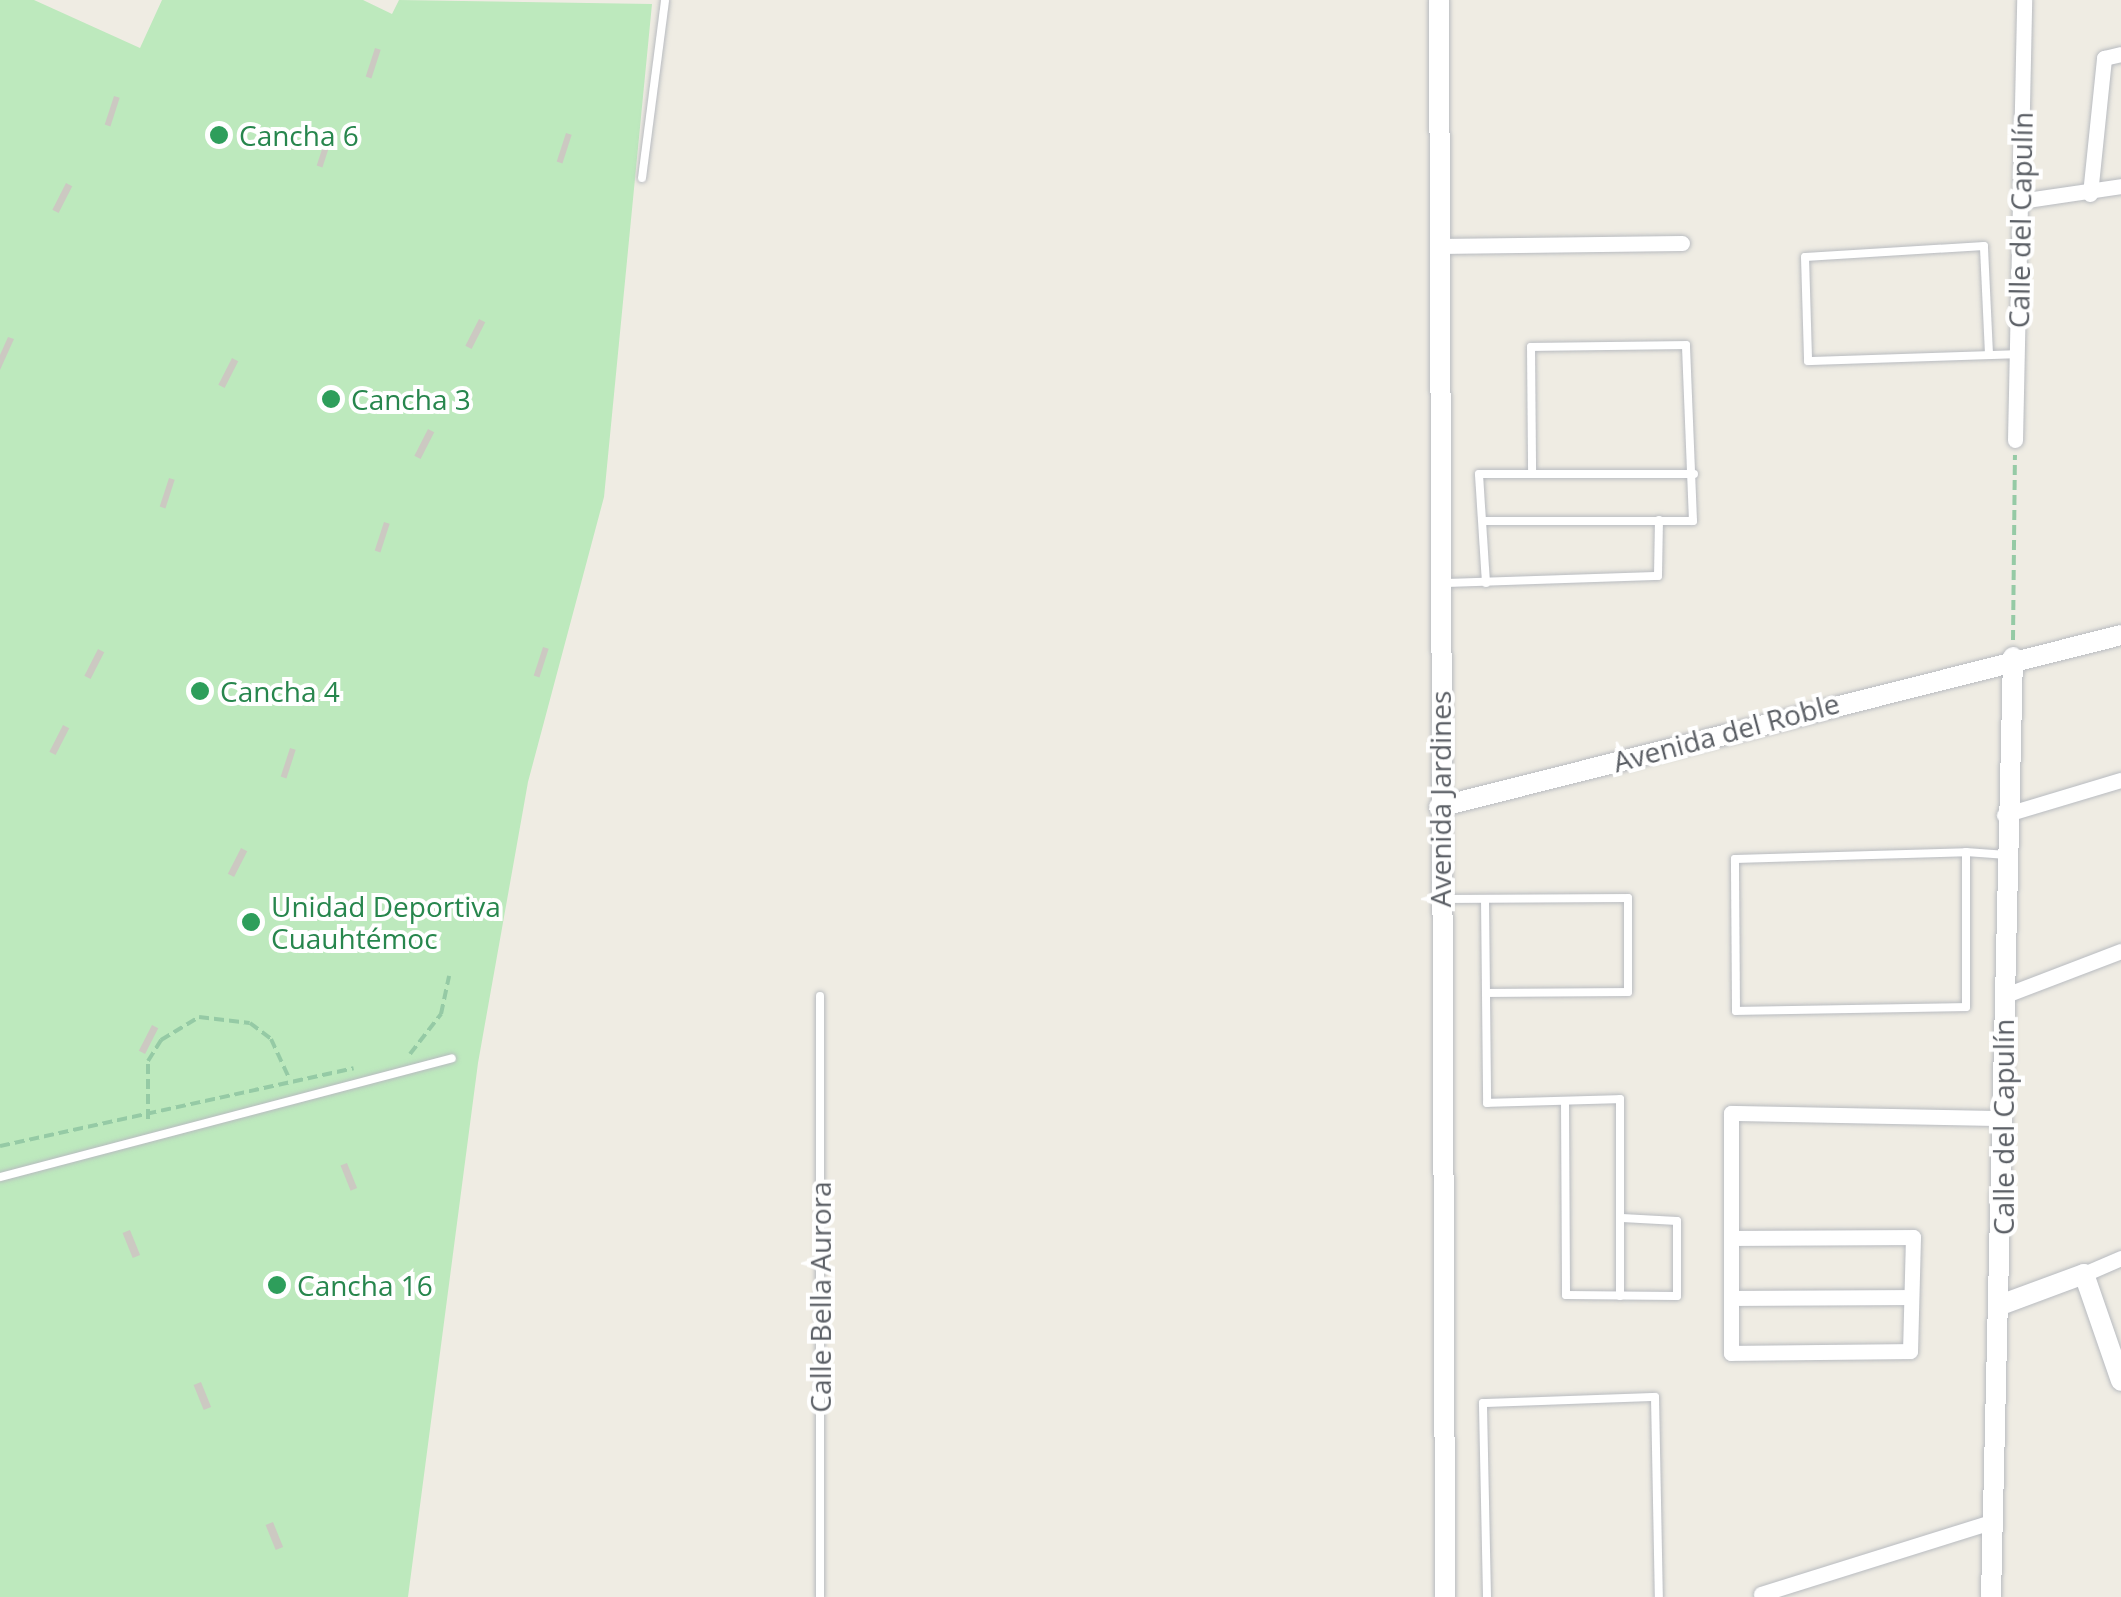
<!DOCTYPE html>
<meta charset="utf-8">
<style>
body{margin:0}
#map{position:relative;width:2121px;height:1597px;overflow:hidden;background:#efece3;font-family:"Open Sans",sans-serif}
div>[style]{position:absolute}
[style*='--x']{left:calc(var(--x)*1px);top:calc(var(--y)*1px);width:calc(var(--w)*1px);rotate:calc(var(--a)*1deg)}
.green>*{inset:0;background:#bde9bd}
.building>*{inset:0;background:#ccc9c2;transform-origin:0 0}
.path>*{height:4px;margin-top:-2px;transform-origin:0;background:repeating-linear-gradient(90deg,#95caa5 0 10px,transparent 0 15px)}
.roads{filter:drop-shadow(0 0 2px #b8bbc0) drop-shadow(0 0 2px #b8bbc0)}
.service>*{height:8px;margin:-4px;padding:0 4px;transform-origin:4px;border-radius:4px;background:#fff}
.minor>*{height:15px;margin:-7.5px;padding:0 7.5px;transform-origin:7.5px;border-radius:7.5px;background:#fff}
.tertiary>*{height:20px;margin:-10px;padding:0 10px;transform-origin:10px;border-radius:10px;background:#fff}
.dots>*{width:28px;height:28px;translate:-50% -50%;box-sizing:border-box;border:5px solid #fff;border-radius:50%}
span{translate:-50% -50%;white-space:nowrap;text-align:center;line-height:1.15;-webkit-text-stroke:8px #fff;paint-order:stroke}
.leisure-label{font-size:28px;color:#27864d}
.left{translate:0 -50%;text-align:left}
.street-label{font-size:28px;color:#5b5f65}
</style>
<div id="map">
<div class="green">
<i style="clip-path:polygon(0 0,34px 0,140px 48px,162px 0,363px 0,392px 14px,399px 0,652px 4px,604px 497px,528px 782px,478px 1063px,408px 1597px,0 1597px)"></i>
</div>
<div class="building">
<i style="left:375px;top:48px;width:6px;height:30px;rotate:18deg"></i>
<i style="left:114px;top:96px;width:6px;height:30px;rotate:18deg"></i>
<i style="left:566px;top:133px;width:6px;height:30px;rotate:18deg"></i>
<i style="left:326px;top:137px;width:6px;height:30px;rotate:18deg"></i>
<i style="left:66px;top:183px;width:7px;height:30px;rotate:27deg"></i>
<i style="left:479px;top:319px;width:7px;height:30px;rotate:27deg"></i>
<i style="clip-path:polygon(8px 337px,14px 339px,0 370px,0 355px)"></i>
<i style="left:232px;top:358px;width:7px;height:30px;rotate:27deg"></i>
<i style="left:428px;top:429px;width:7px;height:30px;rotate:27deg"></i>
<i style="left:169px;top:478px;width:6px;height:30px;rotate:18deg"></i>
<i style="left:384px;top:522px;width:6px;height:30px;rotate:18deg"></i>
<i style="left:543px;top:647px;width:6px;height:30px;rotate:18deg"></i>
<i style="left:98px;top:649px;width:7px;height:30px;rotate:27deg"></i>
<i style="left:63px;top:725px;width:7px;height:30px;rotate:27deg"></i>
<i style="left:290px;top:748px;width:6px;height:30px;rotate:18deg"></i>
<i style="left:241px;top:848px;width:7px;height:29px;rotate:27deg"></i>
<i style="left:152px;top:1025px;width:7px;height:29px;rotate:27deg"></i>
<i style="left:347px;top:1163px;width:27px;height:7px;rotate:68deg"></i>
<i style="left:130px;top:1230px;width:27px;height:8px;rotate:68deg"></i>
<i style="left:201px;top:1382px;width:27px;height:8px;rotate:68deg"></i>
<i style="left:273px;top:1522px;width:27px;height:8px;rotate:68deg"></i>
</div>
<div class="path">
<i style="--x:2013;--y:640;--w:185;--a:-89.4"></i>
<i style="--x:410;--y:1054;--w:51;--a:-52.2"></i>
<i style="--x:441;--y:1014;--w:39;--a:-78"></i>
<i style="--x:148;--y:1119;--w:58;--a:-90"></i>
<i style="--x:148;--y:1061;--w:25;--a:-58"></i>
<i style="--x:161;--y:1040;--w:44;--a:-31.2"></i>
<i style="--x:199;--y:1017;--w:51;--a:6.7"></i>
<i style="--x:250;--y:1023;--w:26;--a:37"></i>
<i style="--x:271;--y:1039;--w:43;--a:65.2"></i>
<i style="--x:0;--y:1146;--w:362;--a:-12.4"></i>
</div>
<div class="roads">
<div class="service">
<i style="--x:642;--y:178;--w:179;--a:-82.6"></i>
<i style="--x:1989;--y:354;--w:108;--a:-92.7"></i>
<i style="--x:1984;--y:246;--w:179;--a:176.5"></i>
<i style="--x:1805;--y:257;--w:104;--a:88.3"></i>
<i style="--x:1808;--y:361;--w:210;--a:-1.9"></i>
<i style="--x:1483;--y:521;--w:210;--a:0"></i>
<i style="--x:1693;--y:521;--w:176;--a:-92.3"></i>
<i style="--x:1686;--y:345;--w:155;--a:179.3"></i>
<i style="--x:1531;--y:347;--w:127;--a:89.5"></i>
<i style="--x:1443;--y:583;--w:215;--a:-1.9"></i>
<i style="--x:1658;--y:576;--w:56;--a:-89"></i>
<i style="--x:1486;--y:583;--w:109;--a:-93.7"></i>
<i style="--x:1479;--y:474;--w:215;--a:0"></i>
<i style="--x:1966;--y:852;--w:155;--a:90"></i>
<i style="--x:1966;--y:1007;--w:230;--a:179"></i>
<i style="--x:1736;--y:1011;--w:152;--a:-90.4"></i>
<i style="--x:1735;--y:859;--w:231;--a:-1.7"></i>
<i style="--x:1966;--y:852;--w:41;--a:4.2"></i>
<i style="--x:1445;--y:899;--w:183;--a:-0.3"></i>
<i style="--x:1628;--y:898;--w:94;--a:90"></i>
<i style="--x:1628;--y:992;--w:142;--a:179.6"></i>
<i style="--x:1485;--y:899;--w:204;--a:89.4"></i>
<i style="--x:1487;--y:1103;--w:133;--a:-1.7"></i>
<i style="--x:1620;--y:1099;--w:197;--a:90"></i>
<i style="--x:820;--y:996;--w:601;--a:90"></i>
<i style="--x:1565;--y:1101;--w:194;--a:89.7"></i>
<i style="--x:1566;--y:1295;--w:111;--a:0.5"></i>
<i style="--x:1677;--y:1296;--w:75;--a:-90"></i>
<i style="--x:1677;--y:1221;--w:55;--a:-176.9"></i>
<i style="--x:0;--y:1177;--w:467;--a:-14.7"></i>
<i style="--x:1487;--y:1597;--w:194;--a:-91.2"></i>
<i style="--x:1483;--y:1403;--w:172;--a:-2"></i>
<i style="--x:1655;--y:1397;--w:200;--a:88.9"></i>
</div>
<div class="minor">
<i style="--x:2090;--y:194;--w:137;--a:-84.1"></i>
<i style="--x:2104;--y:58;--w:17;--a:-13"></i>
<i style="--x:2020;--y:201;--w:102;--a:-8.4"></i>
<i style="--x:1438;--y:246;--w:244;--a:-0.7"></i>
<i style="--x:2015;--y:440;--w:440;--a:-88.8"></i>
<i style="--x:2004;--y:815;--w:122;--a:-16.7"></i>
<i style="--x:2003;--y:996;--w:126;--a:-20.9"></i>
<i style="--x:1733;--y:1238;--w:180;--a:-0.3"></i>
<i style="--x:1913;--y:1237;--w:114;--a:91.5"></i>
<i style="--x:1910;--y:1351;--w:179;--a:179.4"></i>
<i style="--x:1731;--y:1353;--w:240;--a:-90"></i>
<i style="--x:1731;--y:1113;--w:270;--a:1.1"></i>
<i style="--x:2084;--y:1274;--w:40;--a:-23.4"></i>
<i style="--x:1732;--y:1298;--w:179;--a:-0.3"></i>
<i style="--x:1761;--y:1594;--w:238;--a:-17.4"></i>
</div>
<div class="tertiary">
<i style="--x:1439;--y:0;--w:1597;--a:89.78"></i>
<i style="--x:1439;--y:807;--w:703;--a:-14.15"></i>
<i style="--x:2003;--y:1304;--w:86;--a:-20.3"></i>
<i style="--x:2084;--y:1274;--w:113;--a:70.9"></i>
<i style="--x:1991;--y:1597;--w:940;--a:-88.66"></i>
</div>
</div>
<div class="dots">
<i style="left:219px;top:135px;background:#2e9e5b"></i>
<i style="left:331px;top:399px;background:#2e9e5b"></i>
<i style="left:200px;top:691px;background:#2e9e5b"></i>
<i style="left:251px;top:922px;background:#2e9e5b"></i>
<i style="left:277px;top:1285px;background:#2e9e5b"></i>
</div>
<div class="leisure-label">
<span class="left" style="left:239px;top:135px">Cancha 6</span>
<span class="left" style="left:351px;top:399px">Cancha 3</span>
<span class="left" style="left:220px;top:691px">Cancha 4</span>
<span class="left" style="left:271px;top:922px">Unidad Deportiva<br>Cuauhtémoc</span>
<span class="left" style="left:297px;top:1285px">Cancha 16</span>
</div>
<div class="street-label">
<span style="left:2020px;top:220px;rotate:-89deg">Calle del Capulín</span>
<span style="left:1726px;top:732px;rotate:-15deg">Avenida del Roble</span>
<span style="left:1440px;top:799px;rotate:-90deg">Avenida Jardines</span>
<span style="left:2003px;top:1127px;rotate:-90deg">Calle del Capulín</span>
<span style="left:820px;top:1297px;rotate:-90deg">Calle Bella Aurora</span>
</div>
</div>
